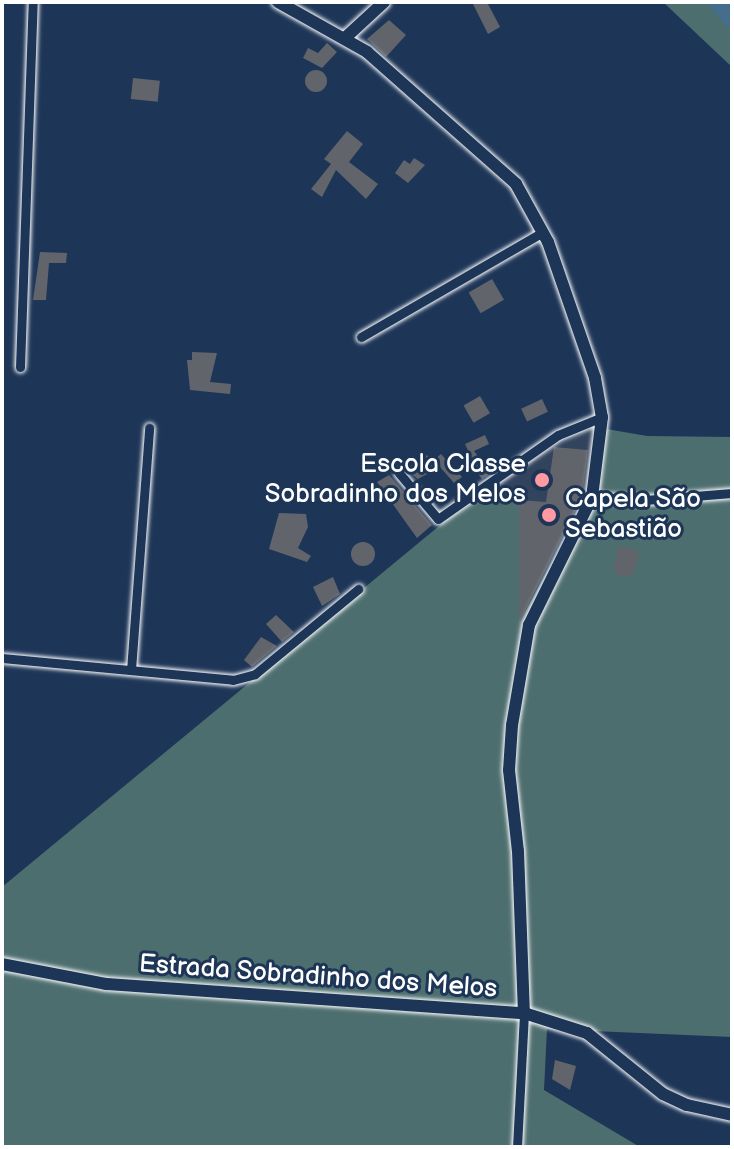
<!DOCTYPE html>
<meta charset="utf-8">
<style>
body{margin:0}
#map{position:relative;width:734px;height:1149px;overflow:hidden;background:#1d3557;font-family:"Balsamiq Sans",sans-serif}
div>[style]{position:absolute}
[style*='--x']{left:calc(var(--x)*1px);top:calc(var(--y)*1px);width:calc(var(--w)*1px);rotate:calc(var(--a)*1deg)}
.built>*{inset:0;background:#31435d}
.green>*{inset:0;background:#4d6e6f}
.river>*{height:16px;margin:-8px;padding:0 8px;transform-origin:8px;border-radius:8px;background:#456d8c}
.building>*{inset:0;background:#61656b;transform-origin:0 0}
.round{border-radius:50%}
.roads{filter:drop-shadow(0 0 2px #fff) drop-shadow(0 0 2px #fff)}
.street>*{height:9px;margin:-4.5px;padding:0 4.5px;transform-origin:4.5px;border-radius:4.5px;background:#1d3557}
.secondary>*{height:12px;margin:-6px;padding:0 6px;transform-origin:6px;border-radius:6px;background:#1d3557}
.dots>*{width:22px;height:22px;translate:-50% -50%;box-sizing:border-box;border:4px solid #1d3557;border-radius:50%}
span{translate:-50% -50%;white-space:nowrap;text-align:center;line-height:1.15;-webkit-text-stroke:6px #1d3557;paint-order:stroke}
.poi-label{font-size:26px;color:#fff}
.right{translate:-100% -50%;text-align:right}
.left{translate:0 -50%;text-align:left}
.street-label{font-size:26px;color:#fff}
.frame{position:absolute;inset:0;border:4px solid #fff;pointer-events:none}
</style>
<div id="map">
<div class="built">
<i style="clip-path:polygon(595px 427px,584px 505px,473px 498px,520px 463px)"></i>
</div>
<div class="green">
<i style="clip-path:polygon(663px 2px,732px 2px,732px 67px)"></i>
<i style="clip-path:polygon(595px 427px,647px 436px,732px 437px,732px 1037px,547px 1029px,544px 1090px,640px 1147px,2px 1147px,2px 887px,473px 498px,519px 500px,520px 621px,584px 505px)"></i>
</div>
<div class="river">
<i style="--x:717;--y:2;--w:24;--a:52"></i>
</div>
<div class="building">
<i style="clip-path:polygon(472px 2px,487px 2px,500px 27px,488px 34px)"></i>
<i style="clip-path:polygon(389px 20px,406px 35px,386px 57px,367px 39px)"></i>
<i style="clip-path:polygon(327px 43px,337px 52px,322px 68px,303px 58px,308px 48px,318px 53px)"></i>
<i class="round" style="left:305px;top:70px;width:22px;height:22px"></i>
<i style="left:133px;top:78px;width:27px;height:21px;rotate:6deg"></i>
<i style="clip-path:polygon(347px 131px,363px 144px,349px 162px,378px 184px,366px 199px,336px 170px,322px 197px,311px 189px,331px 164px,324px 159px)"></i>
<i style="clip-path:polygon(414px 158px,425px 165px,408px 183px,395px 173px,404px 160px,410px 164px)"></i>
<i style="clip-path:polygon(40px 252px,67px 253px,66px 263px,49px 263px,46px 300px,33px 300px)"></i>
<i style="left:492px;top:279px;width:24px;height:27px;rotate:60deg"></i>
<i style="clip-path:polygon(192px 352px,217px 353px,210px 382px,231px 384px,230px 394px,190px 390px,187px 360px,192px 360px)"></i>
<i style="left:480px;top:396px;width:20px;height:19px;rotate:60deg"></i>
<i style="left:542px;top:399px;width:14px;height:23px;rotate:65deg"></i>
<i style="clip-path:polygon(485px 435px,489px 444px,474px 451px,491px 473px,482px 479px,470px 464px,473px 461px,465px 444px)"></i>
<i style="clip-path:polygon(554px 447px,588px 450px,582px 497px,519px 623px,519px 500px,546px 502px)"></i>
<i style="clip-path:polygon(441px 454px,462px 477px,454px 483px,440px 467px,418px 479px,406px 469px,427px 455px,432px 462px)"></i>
<i style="clip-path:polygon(389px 475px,432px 525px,417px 538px,377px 482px)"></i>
<i style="clip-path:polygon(279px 513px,306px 514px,308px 527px,298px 548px,311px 556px,307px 562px,269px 549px)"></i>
<i class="round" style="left:351px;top:542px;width:24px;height:24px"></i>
<i style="clip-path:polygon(618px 546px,635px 549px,639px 556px,632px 577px,617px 575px,614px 568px)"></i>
<i style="clip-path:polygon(333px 577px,340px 594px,322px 606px,313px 587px)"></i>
<i style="clip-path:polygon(276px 615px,294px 632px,282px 642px,266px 624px)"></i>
<i style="clip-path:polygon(261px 637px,277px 646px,252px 667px,244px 660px)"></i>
<i style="clip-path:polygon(555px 1060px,576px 1066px,570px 1090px,552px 1079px)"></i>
</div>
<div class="roads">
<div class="street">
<i style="--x:361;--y:337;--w:210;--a:-30"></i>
<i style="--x:20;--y:367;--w:365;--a:-88"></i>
<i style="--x:399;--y:473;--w:60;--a:49.7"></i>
<i style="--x:438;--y:519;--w:146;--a:-35"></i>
<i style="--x:558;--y:435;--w:48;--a:-22.2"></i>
<i style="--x:592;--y:497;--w:53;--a:3.2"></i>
<i style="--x:645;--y:500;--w:87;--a:-4.6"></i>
<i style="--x:2;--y:658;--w:232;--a:5.4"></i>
<i style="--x:233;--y:680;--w:23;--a:-15"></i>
<i style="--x:255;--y:674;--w:134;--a:-39.5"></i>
<i style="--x:131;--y:670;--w:243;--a:-85.7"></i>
<i style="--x:517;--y:1147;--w:134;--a:-87"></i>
</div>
<div class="secondary">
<i style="--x:278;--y:2;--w:102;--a:29.3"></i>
<i style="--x:367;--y:52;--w:199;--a:41.5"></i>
<i style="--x:516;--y:184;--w:66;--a:61.1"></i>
<i style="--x:548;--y:242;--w:144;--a:70.9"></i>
<i style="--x:595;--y:378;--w:40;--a:80"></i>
<i style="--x:602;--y:417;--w:81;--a:97.1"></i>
<i style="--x:592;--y:497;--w:143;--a:116.2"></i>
<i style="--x:529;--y:625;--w:101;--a:99.6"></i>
<i style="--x:512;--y:725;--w:45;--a:93.8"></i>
<i style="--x:509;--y:770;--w:81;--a:83.7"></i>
<i style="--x:518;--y:851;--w:162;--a:87.9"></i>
<i style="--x:345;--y:38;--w:53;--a:-42.7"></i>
<i style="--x:2;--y:964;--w:106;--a:10.9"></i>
<i style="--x:106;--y:984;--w:419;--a:4"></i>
<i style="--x:524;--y:1013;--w:66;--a:17.6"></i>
<i style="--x:587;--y:1033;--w:97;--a:38.8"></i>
<i style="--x:663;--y:1094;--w:26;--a:25"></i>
<i style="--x:687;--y:1105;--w:46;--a:12.5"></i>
</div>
</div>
<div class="dots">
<i style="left:542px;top:480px;background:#ff9aa2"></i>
<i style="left:549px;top:515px;background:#ff9aa2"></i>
</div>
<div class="poi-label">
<span class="right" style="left:526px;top:480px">Escola Classe<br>Sobradinho dos Melos</span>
<span class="left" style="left:565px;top:515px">Capela São<br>Sebastião</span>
</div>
<div class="street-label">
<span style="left:318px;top:977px;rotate:4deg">Estrada Sobradinho dos Melos</span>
</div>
<div class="frame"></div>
</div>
